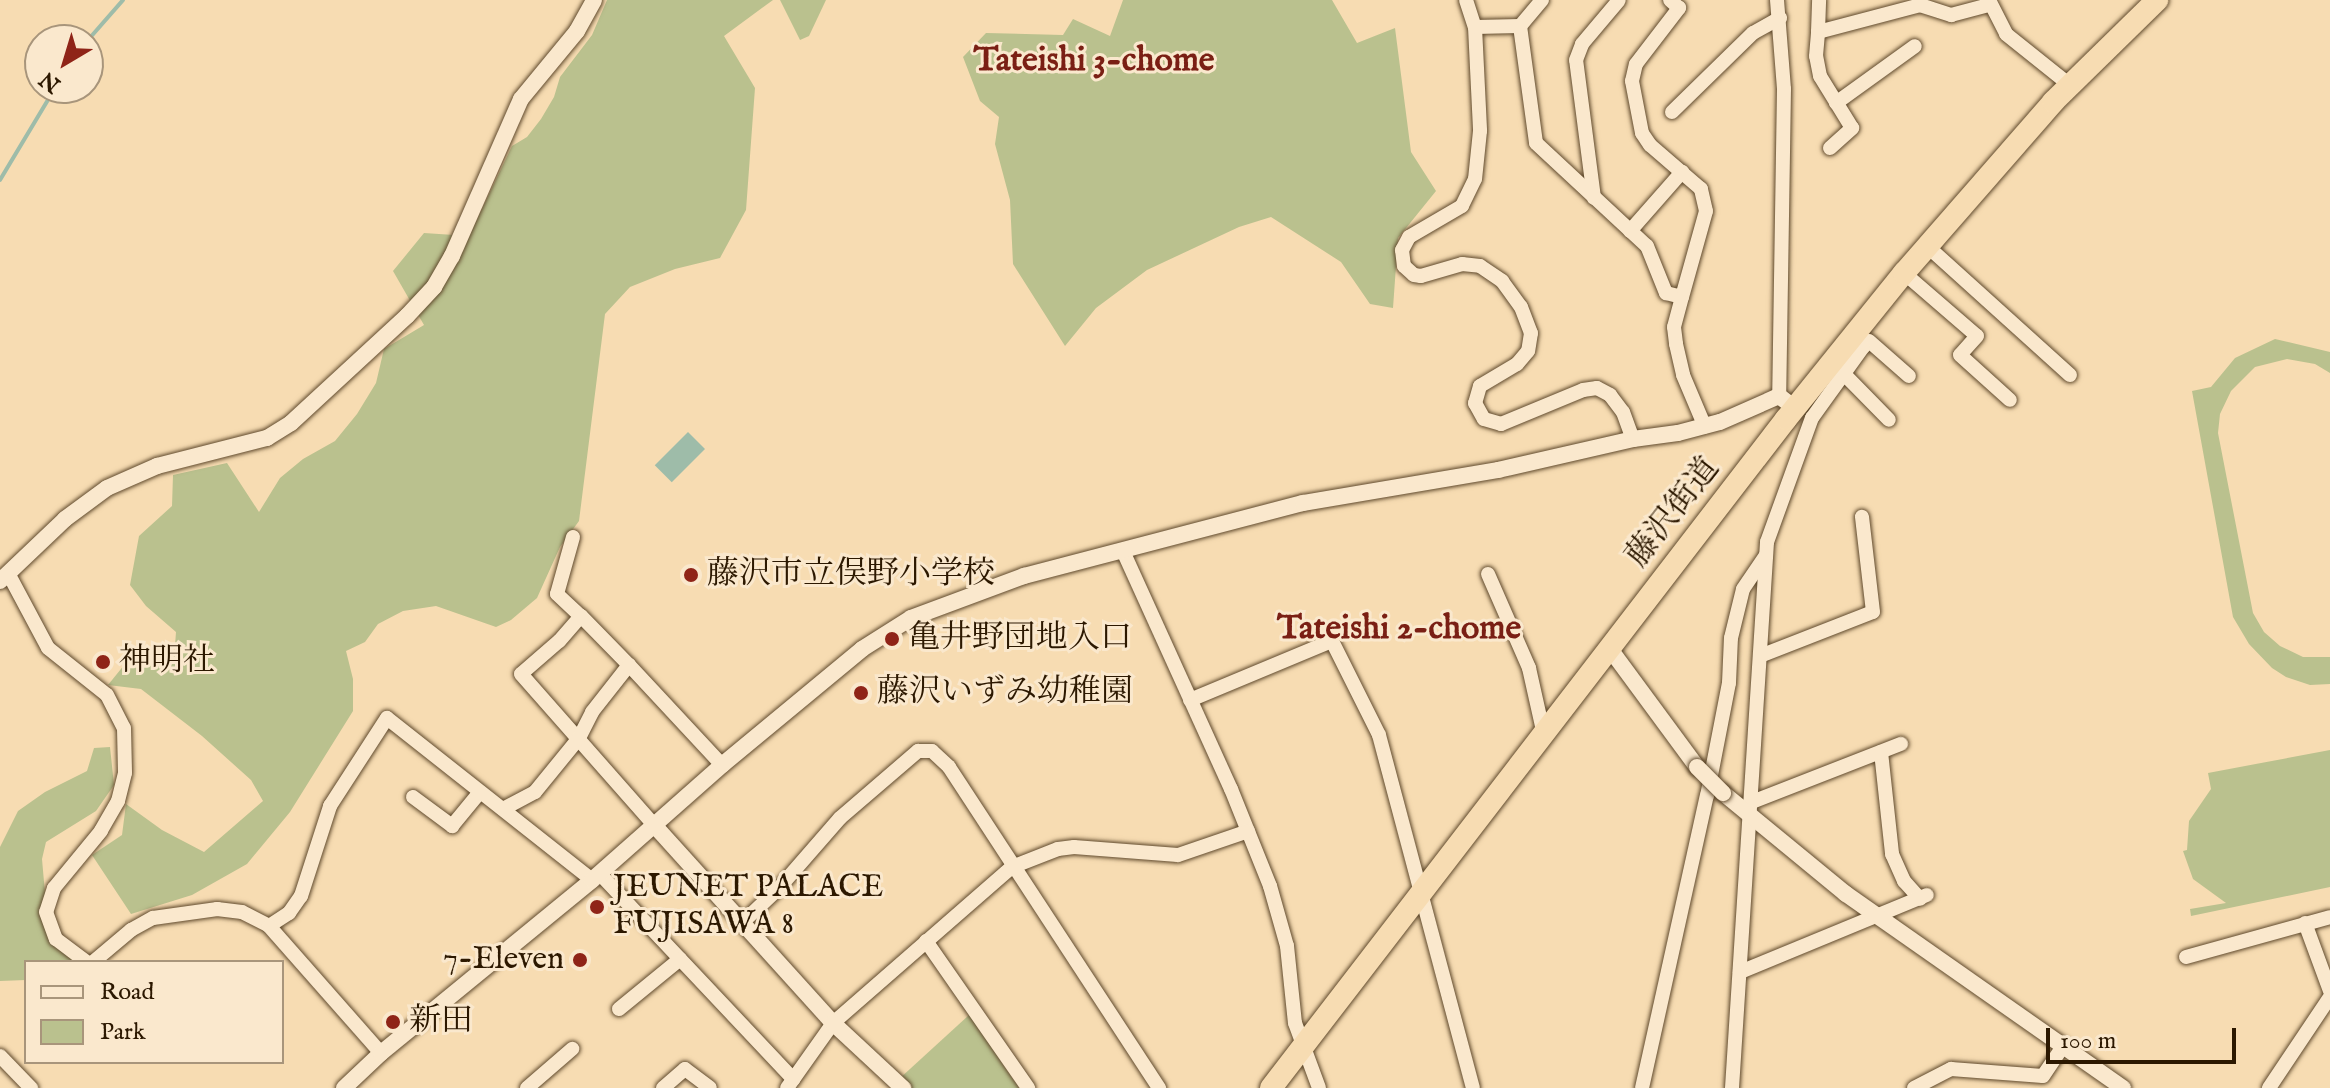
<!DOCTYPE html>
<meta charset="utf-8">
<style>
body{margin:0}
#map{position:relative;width:2330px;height:1088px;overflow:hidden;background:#f7dcb2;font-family:"IM FELL English","Noto Serif JP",serif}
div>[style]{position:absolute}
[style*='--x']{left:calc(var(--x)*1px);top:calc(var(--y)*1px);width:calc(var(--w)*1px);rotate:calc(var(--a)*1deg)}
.green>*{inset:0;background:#bac18e}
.water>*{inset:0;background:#9ebca9;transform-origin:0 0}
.stream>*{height:4px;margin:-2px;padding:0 2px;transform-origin:2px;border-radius:2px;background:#9ebca9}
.roads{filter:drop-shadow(0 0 2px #5f492c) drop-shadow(0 0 2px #5f492c)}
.minor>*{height:14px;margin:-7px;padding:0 7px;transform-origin:7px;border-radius:7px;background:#fae8cd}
.tertiary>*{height:16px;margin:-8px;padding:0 8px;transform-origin:8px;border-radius:8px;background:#fae8cd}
.trunk>*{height:22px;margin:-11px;padding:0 11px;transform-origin:11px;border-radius:11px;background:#f7dcb2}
.bridges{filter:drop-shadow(0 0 2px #5f492c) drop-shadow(0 0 2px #5f492c)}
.tertiary-bridge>*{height:16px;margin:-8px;padding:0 8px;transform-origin:8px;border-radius:8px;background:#fae8cd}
.dots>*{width:22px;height:22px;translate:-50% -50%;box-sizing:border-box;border:4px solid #fae8cd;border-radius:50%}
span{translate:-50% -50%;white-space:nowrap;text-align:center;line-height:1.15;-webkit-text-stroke:6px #fae8cd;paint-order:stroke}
.street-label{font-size:32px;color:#2c1800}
.poi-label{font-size:32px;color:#2c1800}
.left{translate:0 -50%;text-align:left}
.right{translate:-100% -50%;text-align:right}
.neighbourhood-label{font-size:34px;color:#7a1f14;font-weight:700}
.legend{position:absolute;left:24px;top:960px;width:260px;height:104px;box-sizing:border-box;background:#fae8cd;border:2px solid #a8957b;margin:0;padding:10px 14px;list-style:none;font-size:24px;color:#2c1800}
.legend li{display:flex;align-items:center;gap:16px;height:40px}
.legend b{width:40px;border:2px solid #a8957b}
.north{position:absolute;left:24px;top:24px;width:80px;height:80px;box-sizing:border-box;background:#fae8cd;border:2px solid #a8957b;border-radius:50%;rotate:218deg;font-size:22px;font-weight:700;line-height:32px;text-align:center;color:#2c1800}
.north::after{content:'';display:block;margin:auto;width:28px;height:36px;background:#8f2418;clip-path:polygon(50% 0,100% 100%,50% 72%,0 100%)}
.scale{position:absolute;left:2046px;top:1028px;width:190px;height:36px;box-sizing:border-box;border:4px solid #2c1800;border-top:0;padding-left:10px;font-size:24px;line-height:28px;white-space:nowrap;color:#2c1800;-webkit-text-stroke:6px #fae8cd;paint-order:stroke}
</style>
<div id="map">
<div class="green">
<i style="clip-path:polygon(607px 0,773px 0,724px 36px,755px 88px,746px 210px,720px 258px,675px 269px,630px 287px,605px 314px,579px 521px,560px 547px,537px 598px,511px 620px,496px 627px,436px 606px,403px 611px,378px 624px,365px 642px,346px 651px,353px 679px,353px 711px,290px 812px,247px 864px,192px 895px,131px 914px,92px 855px,122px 835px,126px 804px,162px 830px,204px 852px,263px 801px,251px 780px,202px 736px,141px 689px,108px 685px,129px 659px,174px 659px,176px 632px,146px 606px,130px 585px,139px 536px,172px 506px,173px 475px,227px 463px,259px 512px,280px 478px,303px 459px,335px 441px,357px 414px,376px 383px,384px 349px,424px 325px,393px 271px,424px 233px,469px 236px,512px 146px,527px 137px,541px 119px,554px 97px,560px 77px,592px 35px)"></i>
<i style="clip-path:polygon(780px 0,826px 0,809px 36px,800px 40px)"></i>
<i style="clip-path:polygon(1123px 0,1332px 0,1357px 43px,1395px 28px,1411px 152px,1436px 191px,1398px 238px,1393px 308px,1370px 304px,1341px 262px,1271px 217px,1239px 227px,1147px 270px,1096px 308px,1065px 346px,1013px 264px,1010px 200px,995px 144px,999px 117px,980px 101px,963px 57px,986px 33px,1063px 35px,1073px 19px,1110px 36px)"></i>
<i style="clip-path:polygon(2275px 339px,2330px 352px,2330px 373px,2315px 364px,2287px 359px,2255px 367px,2231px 391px,2220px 414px,2218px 433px,2253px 613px,2264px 632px,2280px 646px,2303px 657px,2330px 657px,2330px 684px,2310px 685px,2286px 677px,2272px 668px,2249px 644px,2233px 617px,2192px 391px,2211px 387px,2235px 358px)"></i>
<i style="clip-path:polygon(110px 747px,114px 785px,96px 811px,46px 842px,42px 859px,49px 939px,74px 962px,26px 962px,26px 980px,0 981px,0 847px,18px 811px,45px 792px,87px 771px,94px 748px)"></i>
<i style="clip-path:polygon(2330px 750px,2330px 887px,2191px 916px,2190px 909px,2226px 903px,2193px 879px,2183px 851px,2187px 850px,2189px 821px,2211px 789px,2208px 773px)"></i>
<i style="clip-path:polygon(969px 1015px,1019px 1088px,908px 1088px,899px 1079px)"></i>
</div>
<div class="water">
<i style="left:688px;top:432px;width:24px;height:47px;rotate:45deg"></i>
</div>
<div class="stream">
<i style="--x:88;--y:40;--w:53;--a:-48.8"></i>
<i style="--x:0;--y:180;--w:107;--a:-59.1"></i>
</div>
<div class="roads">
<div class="minor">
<i style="--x:1466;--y:0;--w:28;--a:72"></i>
<i style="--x:1475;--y:27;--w:104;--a:87.2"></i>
<i style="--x:1480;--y:131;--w:48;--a:95.9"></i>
<i style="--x:1475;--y:179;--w:30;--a:116"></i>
<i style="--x:1462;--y:206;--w:61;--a:149.7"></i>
<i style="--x:1409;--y:237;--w:15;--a:118"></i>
<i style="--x:1402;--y:250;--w:16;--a:83"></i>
<i style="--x:1404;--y:266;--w:13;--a:42"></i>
<i style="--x:1414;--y:275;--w:7;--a:8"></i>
<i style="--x:1421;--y:276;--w:43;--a:-16.3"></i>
<i style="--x:1462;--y:264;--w:18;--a:6"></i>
<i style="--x:1480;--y:266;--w:27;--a:34"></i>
<i style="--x:1502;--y:281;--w:32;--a:54"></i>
<i style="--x:1521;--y:307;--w:28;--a:69"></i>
<i style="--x:1531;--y:333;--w:18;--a:99"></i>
<i style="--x:1528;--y:351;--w:17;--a:130"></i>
<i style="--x:1517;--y:364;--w:43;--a:149.3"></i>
<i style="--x:1480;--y:386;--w:18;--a:106"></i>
<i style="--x:1475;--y:403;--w:18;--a:61"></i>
<i style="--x:1484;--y:419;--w:18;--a:16"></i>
<i style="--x:1501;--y:424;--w:89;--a:-22.5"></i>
<i style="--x:1583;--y:390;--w:14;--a:-8"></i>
<i style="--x:1597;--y:388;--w:15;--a:28"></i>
<i style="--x:1610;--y:395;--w:21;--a:53"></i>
<i style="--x:1623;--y:412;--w:29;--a:70"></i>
<i style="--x:1542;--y:0;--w:34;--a:130"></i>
<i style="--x:1520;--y:26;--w:118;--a:82.2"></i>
<i style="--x:1536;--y:143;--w:151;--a:42.9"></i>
<i style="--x:1647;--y:246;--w:51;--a:68"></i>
<i style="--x:1666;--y:293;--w:16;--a:14"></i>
<i style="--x:1682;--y:297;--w:89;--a:-74.4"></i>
<i style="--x:1706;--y:211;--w:23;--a:-103"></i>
<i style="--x:1701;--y:189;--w:67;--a:-139.2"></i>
<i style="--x:1650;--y:145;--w:14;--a:-124"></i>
<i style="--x:1642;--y:133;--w:53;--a:-100.9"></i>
<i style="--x:1632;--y:81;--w:17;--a:-77"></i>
<i style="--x:1636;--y:64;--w:71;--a:-52.5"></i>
<i style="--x:1679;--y:8;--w:12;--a:-138"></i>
<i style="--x:1777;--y:0;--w:89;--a:85.5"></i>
<i style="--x:1784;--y:89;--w:307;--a:90.9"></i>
<i style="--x:1989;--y:0;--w:38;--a:63"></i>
<i style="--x:2006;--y:34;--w:82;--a:38.6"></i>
<i style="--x:1475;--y:27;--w:45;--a:-1.3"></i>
<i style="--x:1818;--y:32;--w:32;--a:-88"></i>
<i style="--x:1836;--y:103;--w:97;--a:-35.8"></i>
<i style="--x:1672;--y:112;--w:113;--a:-44.3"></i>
<i style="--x:1753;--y:33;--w:31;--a:-29"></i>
<i style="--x:1830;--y:148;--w:30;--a:-42"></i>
<i style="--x:1852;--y:128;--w:61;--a:-121.6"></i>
<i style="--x:1820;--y:76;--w:20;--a:-101"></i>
<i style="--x:1816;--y:56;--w:24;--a:-85"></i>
<i style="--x:1818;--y:32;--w:106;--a:-14.8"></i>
<i style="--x:1920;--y:5;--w:33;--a:18"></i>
<i style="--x:1951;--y:15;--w:39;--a:-15"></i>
<i style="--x:1594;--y:198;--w:139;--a:-97.4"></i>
<i style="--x:1576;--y:60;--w:17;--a:-69"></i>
<i style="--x:1582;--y:44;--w:57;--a:-49.9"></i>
<i style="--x:1630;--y:231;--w:79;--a:-48.6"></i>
<i style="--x:1926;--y:245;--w:194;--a:42.1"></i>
<i style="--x:1904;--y:273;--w:96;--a:40.8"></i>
<i style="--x:1977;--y:336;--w:25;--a:132"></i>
<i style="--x:1960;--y:355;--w:67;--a:42"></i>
<i style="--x:1682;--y:297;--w:31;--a:105"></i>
<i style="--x:1674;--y:327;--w:17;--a:83"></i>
<i style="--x:1676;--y:344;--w:32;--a:77"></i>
<i style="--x:1683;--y:375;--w:56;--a:67.1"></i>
<i style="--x:1863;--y:347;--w:8;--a:-45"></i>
<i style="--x:1869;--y:341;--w:53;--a:41.2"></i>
<i style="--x:1844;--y:374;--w:64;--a:45.6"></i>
<i style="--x:573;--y:537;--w:59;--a:105.7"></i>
<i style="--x:557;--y:594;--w:33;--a:43"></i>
<i style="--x:581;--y:616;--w:33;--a:131"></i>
<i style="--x:559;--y:641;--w:50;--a:139"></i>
<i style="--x:521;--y:674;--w:203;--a:48.6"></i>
<i style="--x:1123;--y:551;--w:261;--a:65.6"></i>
<i style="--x:1231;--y:789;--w:105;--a:68.1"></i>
<i style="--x:1270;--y:886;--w:62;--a:74.2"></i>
<i style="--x:1287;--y:946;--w:77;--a:84.1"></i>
<i style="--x:1295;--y:1023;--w:69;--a:69.7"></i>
<i style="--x:8;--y:573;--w:85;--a:61.9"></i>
<i style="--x:48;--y:648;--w:75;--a:38.5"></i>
<i style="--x:107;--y:695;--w:37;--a:63"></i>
<i style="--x:124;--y:728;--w:45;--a:88.7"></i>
<i style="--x:125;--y:773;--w:29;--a:104"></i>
<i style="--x:118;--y:801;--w:34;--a:120"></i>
<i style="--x:101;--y:831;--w:74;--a:129.5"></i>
<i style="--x:54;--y:888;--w:25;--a:108"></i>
<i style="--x:46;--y:912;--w:29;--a:70"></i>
<i style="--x:56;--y:939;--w:38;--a:37"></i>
<i style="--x:1488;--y:574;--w:103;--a:66.4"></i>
<i style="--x:1529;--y:668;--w:69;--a:77.4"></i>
<i style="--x:581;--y:616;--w:69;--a:45.6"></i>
<i style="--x:1760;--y:656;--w:121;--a:-21.3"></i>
<i style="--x:1873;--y:612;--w:96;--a:-96.6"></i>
<i style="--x:1190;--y:700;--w:154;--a:-22.6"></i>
<i style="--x:1332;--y:641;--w:105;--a:63.4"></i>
<i style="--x:1379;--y:735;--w:365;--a:75.1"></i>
<i style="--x:1881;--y:752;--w:103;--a:83.8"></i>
<i style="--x:1892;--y:854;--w:30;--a:66"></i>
<i style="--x:1904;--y:881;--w:24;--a:48"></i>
<i style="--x:413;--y:797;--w:49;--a:36.6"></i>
<i style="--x:452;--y:826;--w:44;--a:-50.5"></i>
<i style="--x:1752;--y:802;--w:160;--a:-21.3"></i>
<i style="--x:503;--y:809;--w:36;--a:-28"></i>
<i style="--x:535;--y:792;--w:70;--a:-50.8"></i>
<i style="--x:579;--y:738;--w:29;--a:-63"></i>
<i style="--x:592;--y:712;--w:60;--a:-51.8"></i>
<i style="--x:629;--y:665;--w:137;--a:47.1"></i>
<i style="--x:600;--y:874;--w:282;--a:46.7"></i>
<i style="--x:743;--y:922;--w:50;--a:-43.4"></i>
<i style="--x:779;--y:888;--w:93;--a:-48.9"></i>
<i style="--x:840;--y:818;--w:103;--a:-40.7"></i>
<i style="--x:918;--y:751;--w:14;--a:0"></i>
<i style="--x:932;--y:751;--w:23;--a:43"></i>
<i style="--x:949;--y:767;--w:384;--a:56.8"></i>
<i style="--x:2305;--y:923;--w:72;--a:69.8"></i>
<i style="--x:269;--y:926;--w:24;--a:-33"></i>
<i style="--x:289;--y:913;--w:21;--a:-55"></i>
<i style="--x:301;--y:896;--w:95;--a:-72.1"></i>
<i style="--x:330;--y:806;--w:105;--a:-57.1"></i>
<i style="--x:387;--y:718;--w:261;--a:38.3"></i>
<i style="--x:926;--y:941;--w:179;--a:55.2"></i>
<i style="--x:2186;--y:957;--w:149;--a:-15.5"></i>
<i style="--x:93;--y:962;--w:50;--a:-40.1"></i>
<i style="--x:131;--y:930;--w:25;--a:-29"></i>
<i style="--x:153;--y:918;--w:65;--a:-8"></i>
<i style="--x:217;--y:909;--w:25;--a:7"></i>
<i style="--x:242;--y:912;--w:30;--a:27"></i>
<i style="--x:269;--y:926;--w:169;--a:48.6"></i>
<i style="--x:1740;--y:972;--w:202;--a:-22.4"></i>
<i style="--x:619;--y:1009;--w:79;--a:-39.3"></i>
<i style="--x:0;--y:1056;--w:45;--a:45.9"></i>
<i style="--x:527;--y:1088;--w:60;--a:-40.9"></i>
<i style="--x:663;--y:1088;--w:29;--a:-41"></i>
<i style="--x:685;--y:1069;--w:31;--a:37"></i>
<i style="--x:787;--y:1088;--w:80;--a:-54.7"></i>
<i style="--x:833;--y:1023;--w:237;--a:-41.1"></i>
<i style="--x:1012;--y:867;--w:49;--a:-21.4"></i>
<i style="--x:1058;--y:849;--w:16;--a:-7"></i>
<i style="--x:1074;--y:847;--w:104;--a:4.4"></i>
<i style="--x:1178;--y:855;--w:74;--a:-18.9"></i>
<i style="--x:1642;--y:1088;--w:299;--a:-77.5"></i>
<i style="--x:1707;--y:796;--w:115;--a:-79"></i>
<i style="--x:1729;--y:683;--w:45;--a:-87.5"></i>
<i style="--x:1731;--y:638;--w:50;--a:-76.2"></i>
<i style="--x:1743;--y:589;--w:41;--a:-55.9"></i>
<i style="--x:1732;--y:1088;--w:547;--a:-86.33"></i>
<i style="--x:1767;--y:542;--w:132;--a:-70.1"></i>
<i style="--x:1812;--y:418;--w:87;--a:-54.3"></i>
<i style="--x:1863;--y:347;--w:15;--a:-143"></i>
<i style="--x:1914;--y:1088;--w:42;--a:-27.2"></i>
<i style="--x:1951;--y:1069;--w:92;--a:4.4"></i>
<i style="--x:2043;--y:1076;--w:36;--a:-56"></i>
<i style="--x:2269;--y:1088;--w:110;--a:-56.2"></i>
</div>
<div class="tertiary">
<i style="--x:0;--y:581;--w:90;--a:-43.6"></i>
<i style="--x:65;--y:519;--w:52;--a:-36.4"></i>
<i style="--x:107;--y:488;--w:55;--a:-23.7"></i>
<i style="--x:157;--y:466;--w:114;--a:-14.3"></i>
<i style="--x:267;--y:438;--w:28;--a:-32"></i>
<i style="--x:291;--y:423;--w:158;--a:-42.7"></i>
<i style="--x:407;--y:316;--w:40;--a:-47"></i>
<i style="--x:434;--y:287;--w:36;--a:-60"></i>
<i style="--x:452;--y:256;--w:171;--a:-66.3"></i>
<i style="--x:521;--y:99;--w:88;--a:-50.5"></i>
<i style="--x:577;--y:31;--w:35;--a:-61"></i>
<i style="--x:1610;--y:649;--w:147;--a:53.6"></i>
<i style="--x:1723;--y:793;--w:159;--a:39.4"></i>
<i style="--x:1846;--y:894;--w:338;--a:35"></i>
<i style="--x:655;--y:826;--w:266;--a:47.9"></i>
<i style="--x:833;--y:1023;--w:96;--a:42.9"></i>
<i style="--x:344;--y:1088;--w:51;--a:-43.4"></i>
<i style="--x:381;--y:1053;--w:273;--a:-39.3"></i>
<i style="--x:592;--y:880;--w:174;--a:-41.5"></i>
<i style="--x:722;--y:765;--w:182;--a:-39.6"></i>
<i style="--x:862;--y:649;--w:58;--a:-32.3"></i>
<i style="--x:911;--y:618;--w:121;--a:-20.4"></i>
<i style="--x:1024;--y:576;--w:288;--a:-14.7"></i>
<i style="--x:1303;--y:503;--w:198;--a:-9.6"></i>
<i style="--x:1498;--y:470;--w:139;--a:-12.9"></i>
<i style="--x:1633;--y:439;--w:45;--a:-7.6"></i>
<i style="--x:1678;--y:433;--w:43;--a:-14.7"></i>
<i style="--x:1720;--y:422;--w:64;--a:-23.8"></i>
<i style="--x:1779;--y:396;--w:20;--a:37"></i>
</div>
<div class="trunk">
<i style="--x:1271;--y:1088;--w:844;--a:-52.41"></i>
<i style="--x:1786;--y:419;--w:188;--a:-51.1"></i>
<i style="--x:1904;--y:273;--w:227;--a:-48.9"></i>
<i style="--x:2053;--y:102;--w:146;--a:-44.4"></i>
</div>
</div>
<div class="bridges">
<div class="tertiary-bridge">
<i style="--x:1697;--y:767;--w:37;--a:45"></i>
</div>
</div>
<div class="dots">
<i style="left:691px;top:575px;background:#8f2418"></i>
<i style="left:892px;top:639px;background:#8f2418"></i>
<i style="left:103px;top:662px;background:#8f2418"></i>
<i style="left:861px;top:693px;background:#8f2418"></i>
<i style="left:597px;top:907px;background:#8f2418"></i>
<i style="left:580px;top:960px;background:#8f2418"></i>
<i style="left:393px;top:1022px;background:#8f2418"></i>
</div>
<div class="street-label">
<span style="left:1674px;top:513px;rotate:-52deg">藤沢街道</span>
</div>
<div class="poi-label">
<span class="left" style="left:707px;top:575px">藤沢市立俣野小学校</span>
<span class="left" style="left:908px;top:639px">亀井野団地入口</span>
<span class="left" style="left:119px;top:662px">神明社</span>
<span class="left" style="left:877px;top:693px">藤沢いずみ幼稚園</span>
<span class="left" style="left:613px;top:907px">JEUNET PALACE<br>FUJISAWA 8</span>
<span class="right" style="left:564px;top:960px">7-Eleven</span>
<span class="left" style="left:409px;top:1022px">新田</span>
</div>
<div class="neighbourhood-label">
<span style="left:1094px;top:61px">Tateishi 3-chome</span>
<span style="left:1399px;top:629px">Tateishi 2-chome</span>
</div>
<ul class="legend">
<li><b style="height:10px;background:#fae8cd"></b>Road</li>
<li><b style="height:22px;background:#bac18e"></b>Park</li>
</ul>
<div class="north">N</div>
<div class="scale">100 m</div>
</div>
